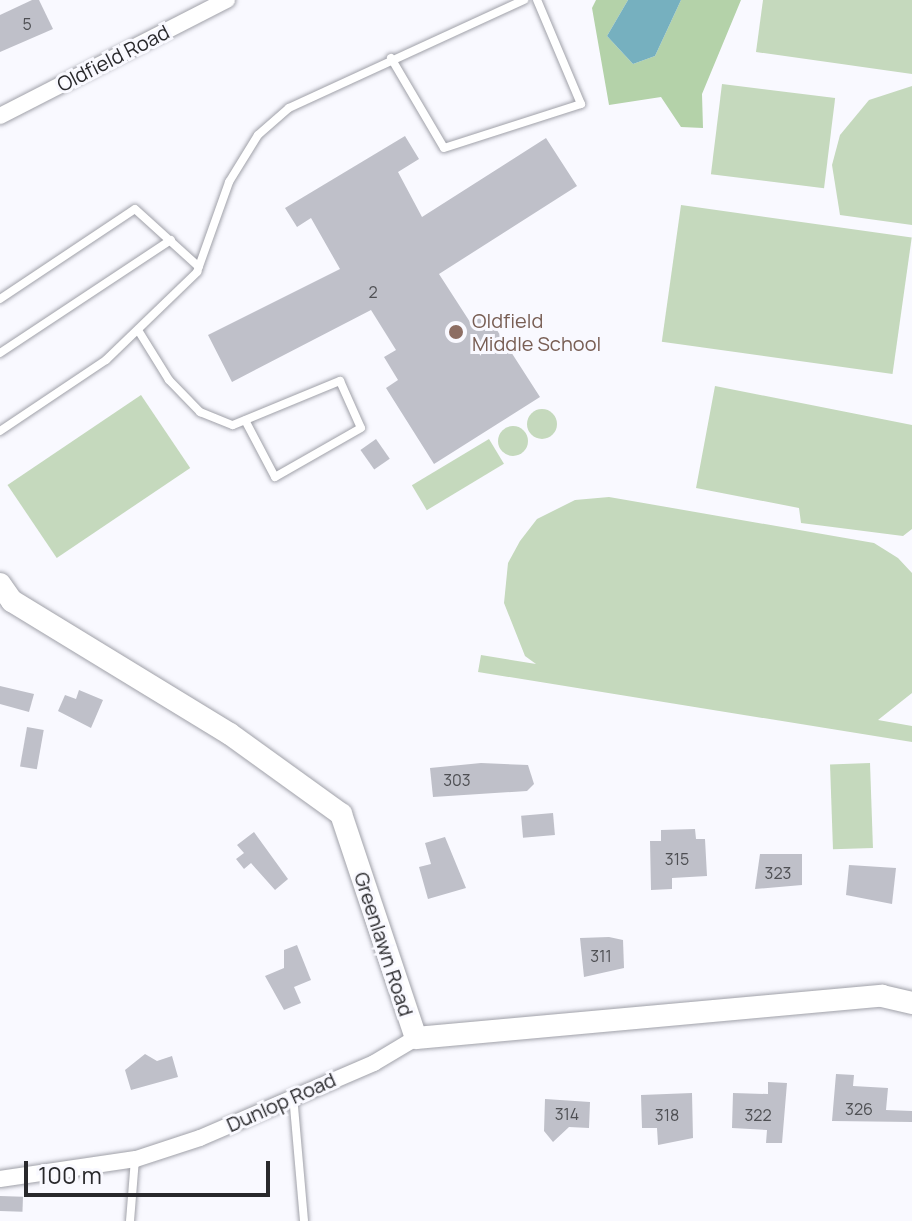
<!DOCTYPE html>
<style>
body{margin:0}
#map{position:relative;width:912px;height:1221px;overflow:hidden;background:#f9f9ff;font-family:Manrope,sans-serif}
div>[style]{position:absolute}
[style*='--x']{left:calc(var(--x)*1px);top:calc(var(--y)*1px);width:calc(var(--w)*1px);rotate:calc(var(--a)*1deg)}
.green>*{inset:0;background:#c5d9bd;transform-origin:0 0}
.round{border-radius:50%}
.forest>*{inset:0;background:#b4d2a9}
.water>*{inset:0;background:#76b0bf}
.building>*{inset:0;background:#bfc0c9;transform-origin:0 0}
.roads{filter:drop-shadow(0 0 2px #a0a1a9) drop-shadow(0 0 2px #a0a1a9)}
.lane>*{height:8px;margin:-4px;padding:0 4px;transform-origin:4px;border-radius:4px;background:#fff}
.street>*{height:16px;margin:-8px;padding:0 8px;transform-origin:8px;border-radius:8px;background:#fff}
.secondary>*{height:22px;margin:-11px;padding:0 11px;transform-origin:11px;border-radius:11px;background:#fff}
.dots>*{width:22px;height:22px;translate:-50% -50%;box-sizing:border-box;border:4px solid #f9f9ff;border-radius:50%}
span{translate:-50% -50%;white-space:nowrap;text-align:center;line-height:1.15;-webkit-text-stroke:6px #f9f9ff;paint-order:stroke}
.number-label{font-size:16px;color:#4e4f53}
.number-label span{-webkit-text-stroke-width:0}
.street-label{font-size:20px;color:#29292c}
.education-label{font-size:20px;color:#785e54}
.left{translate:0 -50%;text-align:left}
.scale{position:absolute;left:24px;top:1161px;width:246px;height:36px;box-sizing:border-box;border:4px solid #29292c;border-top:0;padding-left:10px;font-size:24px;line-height:28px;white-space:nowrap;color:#29292c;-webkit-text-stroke:6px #f9f9ff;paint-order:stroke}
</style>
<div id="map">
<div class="green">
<i style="clip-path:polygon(763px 0,912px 0,912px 74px,756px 52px)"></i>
<i style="left:722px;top:84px;width:114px;height:91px;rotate:7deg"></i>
<i style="clip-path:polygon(912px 86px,912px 225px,840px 215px,832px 165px,840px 135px,869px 100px)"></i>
<i style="left:681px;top:205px;width:233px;height:138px;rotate:8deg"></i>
<i style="clip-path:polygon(715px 386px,912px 425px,912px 529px,903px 536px,801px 523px,799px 508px,696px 488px)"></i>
<i style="left:141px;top:395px;width:88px;height:161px;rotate:56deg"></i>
<i class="round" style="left:527px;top:409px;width:30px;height:30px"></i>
<i class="round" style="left:498px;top:426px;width:30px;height:30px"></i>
<i style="left:489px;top:439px;width:29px;height:90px;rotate:59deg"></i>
<i style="clip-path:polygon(609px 497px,874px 543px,898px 558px,912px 573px,912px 693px,878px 720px,912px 726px,912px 742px,478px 672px,481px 655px,536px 664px,525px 656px,504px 603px,508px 563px,520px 541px,537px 519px,575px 500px)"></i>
<i style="left:870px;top:763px;width:85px;height:40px;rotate:88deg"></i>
</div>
<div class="forest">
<i style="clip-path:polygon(596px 0,628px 0,607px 36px,633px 64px,655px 56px,681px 0,741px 0,702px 94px,703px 128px,681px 127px,661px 97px,609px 105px,592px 8px)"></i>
</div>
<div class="water">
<i style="clip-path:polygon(628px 0,681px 0,655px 56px,633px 64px,607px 36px)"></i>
</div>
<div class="building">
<i style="clip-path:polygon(32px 0,39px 0,53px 29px,0 52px,0 15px)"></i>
<i style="clip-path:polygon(405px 136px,419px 159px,398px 172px,422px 217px,546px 138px,577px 186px,439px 274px,470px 322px,479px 317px,486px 328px,493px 324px,540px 397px,434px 464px,386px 388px,398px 380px,384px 357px,396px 350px,371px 310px,232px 382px,208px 335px,340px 269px,311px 218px,297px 227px,285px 208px)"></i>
<i style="left:376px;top:439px;width:24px;height:19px;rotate:55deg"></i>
<i style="clip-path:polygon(0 686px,34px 694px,29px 712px,0 704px)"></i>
<i style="clip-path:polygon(79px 690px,103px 700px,91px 728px,58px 711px,65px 695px,76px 699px)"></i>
<i style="left:27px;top:727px;width:17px;height:40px;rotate:10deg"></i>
<i style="clip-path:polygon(481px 763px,528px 765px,534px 784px,527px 791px,433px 797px,430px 768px)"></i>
<i style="left:553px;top:813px;width:22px;height:32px;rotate:85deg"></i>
<i style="clip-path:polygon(695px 829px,696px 839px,705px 839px,707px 876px,672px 878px,672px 889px,651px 890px,650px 841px,661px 841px,661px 830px)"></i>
<i style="clip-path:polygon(254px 832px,288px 879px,275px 890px,251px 863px,244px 869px,236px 859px,244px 853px,237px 845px)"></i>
<i style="clip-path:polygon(445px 837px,466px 888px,428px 899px,419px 867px,431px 864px,425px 843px)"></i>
<i style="clip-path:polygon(760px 854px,802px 854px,802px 885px,755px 889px)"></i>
<i style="clip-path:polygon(849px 865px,896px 868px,892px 904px,846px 895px)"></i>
<i style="clip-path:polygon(609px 937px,623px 940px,624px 968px,584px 977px,580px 938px)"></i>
<i style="clip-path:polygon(297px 945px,311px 980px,294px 987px,301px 1003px,284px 1010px,265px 976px,284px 968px,284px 950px)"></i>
<i style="clip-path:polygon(145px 1054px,157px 1061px,172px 1056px,178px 1077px,131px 1090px,125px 1070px)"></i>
<i style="clip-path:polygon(836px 1074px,854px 1075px,853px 1086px,888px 1088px,886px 1110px,912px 1111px,912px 1122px,832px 1121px)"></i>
<i style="clip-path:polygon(768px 1082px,787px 1083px,782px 1143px,766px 1143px,767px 1130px,732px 1128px,733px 1093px,768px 1094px)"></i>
<i style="clip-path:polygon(692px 1093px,693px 1138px,658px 1145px,657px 1128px,642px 1128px,641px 1095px)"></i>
<i style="clip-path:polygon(545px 1099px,590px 1102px,589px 1128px,569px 1127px,553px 1142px,544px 1131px)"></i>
<i style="left:0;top:1196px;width:23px;height:15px;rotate:2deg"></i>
</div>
<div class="roads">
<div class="lane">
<i style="--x:391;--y:58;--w:104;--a:59.5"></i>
<i style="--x:444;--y:148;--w:144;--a:-17.8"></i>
<i style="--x:581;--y:104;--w:113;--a:-112.9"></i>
<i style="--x:0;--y:299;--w:162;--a:-33.7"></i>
<i style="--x:135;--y:209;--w:86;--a:42.2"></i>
<i style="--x:138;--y:330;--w:59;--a:58.2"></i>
<i style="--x:169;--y:380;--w:45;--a:45.9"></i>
<i style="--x:200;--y:412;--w:35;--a:22"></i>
<i style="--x:233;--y:425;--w:116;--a:-22.4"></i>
<i style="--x:340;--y:381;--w:51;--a:65.9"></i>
<i style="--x:361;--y:428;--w:99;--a:150.3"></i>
<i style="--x:275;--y:477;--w:64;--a:-117.8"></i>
<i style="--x:0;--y:353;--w:205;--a:-33.5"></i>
<i style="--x:0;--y:431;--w:128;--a:-33.8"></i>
<i style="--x:106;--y:360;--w:127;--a:-44"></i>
<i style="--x:197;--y:272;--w:96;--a:-70.4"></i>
<i style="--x:229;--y:182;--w:55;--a:-58.3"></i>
<i style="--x:258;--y:135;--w:41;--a:-41.1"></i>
<i style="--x:289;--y:108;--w:259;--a:-24.7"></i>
<i style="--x:293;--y:1095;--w:126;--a:85"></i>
<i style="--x:130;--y:1221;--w:62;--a:-85.4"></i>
</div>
<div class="street">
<i style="--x:0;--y:116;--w:255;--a:-27.1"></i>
<i style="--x:0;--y:1179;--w:137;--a:-8.4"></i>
<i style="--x:136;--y:1159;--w:67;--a:-18.2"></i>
<i style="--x:200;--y:1138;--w:189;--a:-23.3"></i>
<i style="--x:374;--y:1063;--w:49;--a:-30.8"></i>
</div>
<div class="secondary">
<i style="--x:0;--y:584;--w:21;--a:55"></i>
<i style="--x:12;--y:601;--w:255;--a:31.4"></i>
<i style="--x:230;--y:734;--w:137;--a:35.8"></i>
<i style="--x:341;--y:814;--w:236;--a:71.5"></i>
<i style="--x:416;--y:1038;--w:468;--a:-5.2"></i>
<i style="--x:882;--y:996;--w:31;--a:13"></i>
</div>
</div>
<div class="dots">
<i style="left:456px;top:332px;background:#8d6e63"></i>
</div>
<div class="number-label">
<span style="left:27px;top:24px">5</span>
<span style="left:373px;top:292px">2</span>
<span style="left:457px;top:780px">303</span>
<span style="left:677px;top:859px">315</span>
<span style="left:778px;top:873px">323</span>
<span style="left:601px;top:956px">311</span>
<span style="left:859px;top:1109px">326</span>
<span style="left:567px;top:1114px">314</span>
<span style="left:667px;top:1115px">318</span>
<span style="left:758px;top:1115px">322</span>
</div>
<div class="street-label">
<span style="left:113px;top:58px;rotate:-27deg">Oldfield Road</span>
<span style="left:384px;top:944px;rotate:72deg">Greenlawn Road</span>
<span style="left:281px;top:1102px;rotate:-24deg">Dunlop Road</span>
</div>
<div class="education-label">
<span class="left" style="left:472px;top:332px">Oldfield<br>Middle School</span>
</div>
<div class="scale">100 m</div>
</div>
